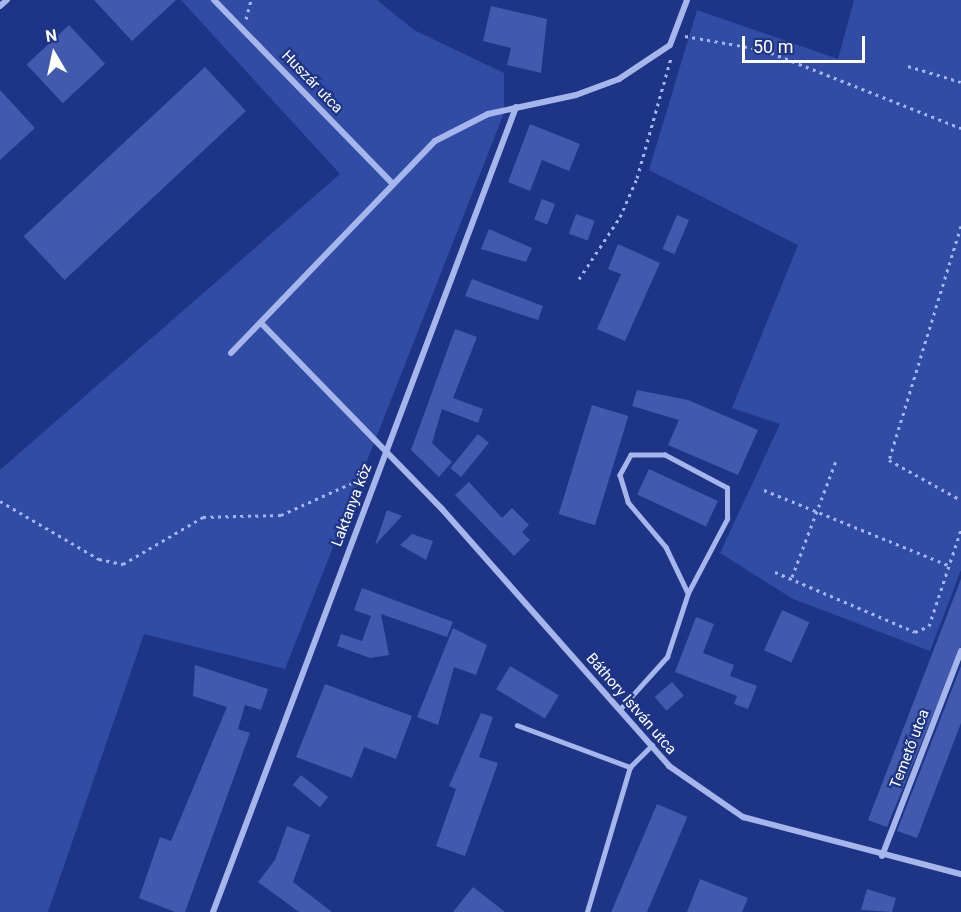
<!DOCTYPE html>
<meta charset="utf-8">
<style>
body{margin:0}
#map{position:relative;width:961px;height:912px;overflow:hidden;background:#1e3486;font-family:Roboto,sans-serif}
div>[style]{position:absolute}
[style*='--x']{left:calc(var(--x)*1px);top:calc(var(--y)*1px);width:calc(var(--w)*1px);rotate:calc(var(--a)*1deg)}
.green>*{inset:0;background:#314ca4}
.building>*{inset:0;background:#425aad;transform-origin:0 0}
.path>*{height:3px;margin-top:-1.5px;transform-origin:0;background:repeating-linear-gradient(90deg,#a6b6eb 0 3px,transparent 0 7.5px)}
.lane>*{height:4.5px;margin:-2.25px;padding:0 2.25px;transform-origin:2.25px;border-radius:2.25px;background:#a6b6eb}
.street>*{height:6px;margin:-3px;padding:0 3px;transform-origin:3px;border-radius:3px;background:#a6b6eb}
span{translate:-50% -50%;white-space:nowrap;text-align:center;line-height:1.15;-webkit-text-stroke:4.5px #1e3486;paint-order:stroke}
.street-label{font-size:15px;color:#fff}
.north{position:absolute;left:24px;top:24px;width:60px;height:60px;-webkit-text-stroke:4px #1e3486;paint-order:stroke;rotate:351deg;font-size:16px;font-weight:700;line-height:24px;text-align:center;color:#fff}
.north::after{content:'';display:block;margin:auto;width:21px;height:27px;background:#fff;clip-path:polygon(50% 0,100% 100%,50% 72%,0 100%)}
.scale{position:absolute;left:742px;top:36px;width:123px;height:27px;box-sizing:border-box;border:3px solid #fff;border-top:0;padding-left:8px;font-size:18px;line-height:21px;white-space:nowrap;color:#fff;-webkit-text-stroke:4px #1e3486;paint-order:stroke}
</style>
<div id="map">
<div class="green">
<i style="clip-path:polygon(181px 0,377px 0,414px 30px,504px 73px,504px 113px,285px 669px,144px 634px,48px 912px,0 912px,0 470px,340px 174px)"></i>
<i style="clip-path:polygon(854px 0,961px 0,961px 570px,930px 651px,793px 599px,720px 553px,780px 424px,732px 408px,798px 245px,649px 170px,697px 10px,838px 59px)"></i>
</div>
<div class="building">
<i style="clip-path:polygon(94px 0,176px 0,132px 41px)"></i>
<i style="clip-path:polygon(491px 6px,547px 19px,541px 73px,507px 65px,511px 48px,483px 41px)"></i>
<i style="left:69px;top:25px;width:53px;height:58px;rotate:47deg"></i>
<i style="left:205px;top:67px;width:60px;height:248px;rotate:47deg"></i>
<i style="clip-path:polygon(0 90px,35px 128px,0 160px)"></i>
<i style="clip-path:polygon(530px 124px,580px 144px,569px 171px,542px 160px,530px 191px,508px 182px)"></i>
<i style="left:542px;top:199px;width:14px;height:22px;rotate:21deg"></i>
<i style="left:576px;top:214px;width:20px;height:21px;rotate:20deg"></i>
<i style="left:677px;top:215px;width:13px;height:37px;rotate:23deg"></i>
<i style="clip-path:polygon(489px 229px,532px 248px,526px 262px,481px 249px)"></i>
<i style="clip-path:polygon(618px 244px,660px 263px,625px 341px,597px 329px,621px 274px,608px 269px)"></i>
<i style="clip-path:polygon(472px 279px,543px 306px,538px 320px,465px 296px)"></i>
<i style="clip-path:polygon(455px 329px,477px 337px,453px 398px,483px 409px,478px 423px,442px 409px,432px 443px,452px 462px,439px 477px,411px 450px)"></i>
<i style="clip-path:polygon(637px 390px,688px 400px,758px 430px,738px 475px,668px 445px,679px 420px,632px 406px)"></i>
<i style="left:592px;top:405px;width:38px;height:114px;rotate:17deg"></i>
<i style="left:478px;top:434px;width:14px;height:44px;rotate:39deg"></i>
<i style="left:649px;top:469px;width:76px;height:28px;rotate:25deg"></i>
<i style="clip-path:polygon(469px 482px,502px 518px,512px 508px,529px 525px,522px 532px,530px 540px,514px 556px,455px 495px)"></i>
<i style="clip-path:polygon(387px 510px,402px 516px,375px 545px)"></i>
<i style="clip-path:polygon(412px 534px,433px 541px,426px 560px,400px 545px)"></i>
<i style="clip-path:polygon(961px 579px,961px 646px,887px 827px,868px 820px)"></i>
<i style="clip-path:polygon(362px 588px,453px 622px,447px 637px,381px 614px,389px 655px,370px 658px,337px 646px,341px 634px,362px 641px,371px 616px,354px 610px)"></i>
<i style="left:782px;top:610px;width:30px;height:44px;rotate:24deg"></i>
<i style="clip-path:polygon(696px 617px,714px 624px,703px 653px,734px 665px,730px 676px,757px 686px,748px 709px,734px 704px,737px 696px,675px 672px)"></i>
<i style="clip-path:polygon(453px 628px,487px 645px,476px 675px,454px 667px,438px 725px,417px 717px)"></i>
<i style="clip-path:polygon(195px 665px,268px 689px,261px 710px,245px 705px,238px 729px,250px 733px,185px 912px,175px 912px,139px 898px,160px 837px,171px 841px,227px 707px,193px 696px)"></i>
<i style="left:510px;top:666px;width:57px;height:27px;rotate:31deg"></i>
<i style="clip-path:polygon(961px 666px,961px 723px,917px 838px,897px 831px)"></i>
<i style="left:672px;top:682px;width:18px;height:23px;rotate:49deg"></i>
<i style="clip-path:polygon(325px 684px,412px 716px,396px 759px,364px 747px,352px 778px,296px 757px)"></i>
<i style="clip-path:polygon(481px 713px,493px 717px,479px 757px,498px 763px,465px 856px,436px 846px,456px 789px,449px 786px)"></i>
<i style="left:301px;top:775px;width:35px;height:13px;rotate:39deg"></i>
<i style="left:657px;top:804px;width:33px;height:117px;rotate:23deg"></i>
<i style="clip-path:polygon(287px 826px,310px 835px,293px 882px,332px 912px,299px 912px,258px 882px,275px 860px)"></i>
<i style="clip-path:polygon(700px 879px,748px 898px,742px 912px,687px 912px)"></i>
<i style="clip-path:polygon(473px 887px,505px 912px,453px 912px)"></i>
<i style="clip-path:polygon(867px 889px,896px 898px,892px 912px,861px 910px)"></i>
</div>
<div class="path">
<i style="--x:246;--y:19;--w:20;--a:-75"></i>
<i style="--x:685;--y:36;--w:80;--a:10"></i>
<i style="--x:764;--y:50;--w:212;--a:21.6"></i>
<i style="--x:908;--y:66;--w:55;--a:16.8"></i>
<i style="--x:961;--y:226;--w:245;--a:107.1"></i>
<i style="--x:889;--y:460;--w:82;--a:29.1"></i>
<i style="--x:579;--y:279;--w:74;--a:-56.5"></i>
<i style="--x:620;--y:217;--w:43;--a:-66.4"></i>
<i style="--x:637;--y:178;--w:125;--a:-74.2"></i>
<i style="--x:764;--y:490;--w:199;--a:22.2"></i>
<i style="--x:0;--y:501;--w:115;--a:30.4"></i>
<i style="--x:99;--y:559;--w:25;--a:12"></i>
<i style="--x:123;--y:564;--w:93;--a:-30.4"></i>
<i style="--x:203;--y:517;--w:78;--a:-1.5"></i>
<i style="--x:281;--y:515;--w:92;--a:-24.3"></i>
<i style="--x:775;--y:572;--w:152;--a:23.2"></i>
<i style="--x:915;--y:632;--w:15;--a:-23"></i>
<i style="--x:929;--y:626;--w:101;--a:-71.6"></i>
<i style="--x:792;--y:577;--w:127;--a:-69.3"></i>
</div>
<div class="lane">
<i style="--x:621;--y:708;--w:69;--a:-48"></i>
<i style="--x:667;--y:657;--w:67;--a:-71.8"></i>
<i style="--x:688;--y:593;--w:84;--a:-62.2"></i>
<i style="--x:727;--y:519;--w:31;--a:-90"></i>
<i style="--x:727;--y:488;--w:70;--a:-152"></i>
<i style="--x:665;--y:455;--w:34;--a:180"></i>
<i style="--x:631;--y:455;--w:23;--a:119"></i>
<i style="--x:620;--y:475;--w:28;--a:73"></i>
<i style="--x:628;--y:502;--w:59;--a:49.8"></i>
<i style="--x:666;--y:547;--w:51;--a:64.4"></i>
<i style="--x:517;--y:725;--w:121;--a:20.4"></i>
<i style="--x:587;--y:912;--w:151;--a:-73.5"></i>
<i style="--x:630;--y:767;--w:31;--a:-45"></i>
</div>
<div class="street">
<i style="--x:214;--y:0;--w:254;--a:45.8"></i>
<i style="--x:0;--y:6;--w:9;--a:-41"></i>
<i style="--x:262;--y:324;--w:258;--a:45.8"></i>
<i style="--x:442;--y:509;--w:343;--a:48.5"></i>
<i style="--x:669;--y:766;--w:90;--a:34.6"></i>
<i style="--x:743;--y:817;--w:225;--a:14.7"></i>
<i style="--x:231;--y:353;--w:294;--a:-46.1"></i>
<i style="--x:435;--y:141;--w:59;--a:-27"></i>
<i style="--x:488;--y:114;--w:90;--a:-12.2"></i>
<i style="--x:576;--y:95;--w:46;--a:-20.4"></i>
<i style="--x:619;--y:79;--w:61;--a:-33.7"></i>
<i style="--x:670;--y:45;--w:48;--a:-69.3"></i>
<i style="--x:882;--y:856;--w:220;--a:-68.9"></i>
<i style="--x:213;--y:912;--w:860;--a:-69.37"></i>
</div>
<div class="street-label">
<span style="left:312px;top:82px;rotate:46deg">Huszár utca</span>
<span style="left:352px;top:505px;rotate:-69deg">Laktanya köz</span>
<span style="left:631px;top:704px;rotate:49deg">Báthory István utca</span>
<span style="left:910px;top:749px;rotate:-69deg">Temető utca</span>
</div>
<div class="north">N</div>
<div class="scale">50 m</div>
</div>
